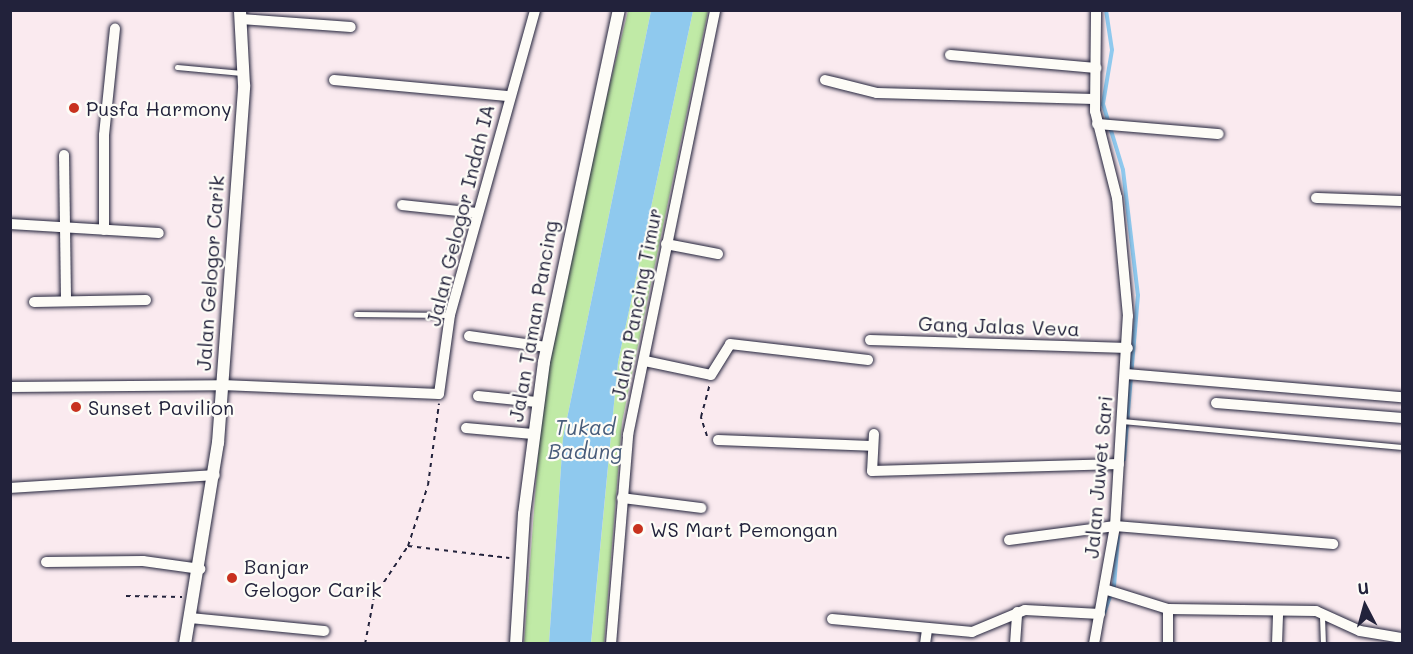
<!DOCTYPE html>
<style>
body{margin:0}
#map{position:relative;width:1413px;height:654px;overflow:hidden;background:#faeaef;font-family:Mali,sans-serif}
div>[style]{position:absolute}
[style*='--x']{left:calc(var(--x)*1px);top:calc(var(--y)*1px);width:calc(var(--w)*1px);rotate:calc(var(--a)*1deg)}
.green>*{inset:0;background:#c0eaa6}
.water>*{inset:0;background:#8fc9ee}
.stream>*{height:4px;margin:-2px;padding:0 2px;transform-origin:2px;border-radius:2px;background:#8fc9ee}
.path>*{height:2px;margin-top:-1px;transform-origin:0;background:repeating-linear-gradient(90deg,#22223b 0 4.5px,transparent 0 9px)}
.roads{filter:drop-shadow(0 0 2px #22223b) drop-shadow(0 0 2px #22223b)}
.service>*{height:5px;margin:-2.5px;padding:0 2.5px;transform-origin:2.5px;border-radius:2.5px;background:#fdfcf7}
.minor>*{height:10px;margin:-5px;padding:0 5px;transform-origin:5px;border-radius:5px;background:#fdfcf7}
.tertiary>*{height:12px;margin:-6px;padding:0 6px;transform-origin:6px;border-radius:6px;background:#fdfcf7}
.dots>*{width:16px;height:16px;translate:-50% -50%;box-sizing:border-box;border:3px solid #fdfcf7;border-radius:50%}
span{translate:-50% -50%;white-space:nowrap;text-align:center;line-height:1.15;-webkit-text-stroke:4.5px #fdfcf7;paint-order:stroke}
.poi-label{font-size:20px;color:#22223b}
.left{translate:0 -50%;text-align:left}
.street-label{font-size:20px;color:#22223b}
.water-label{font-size:21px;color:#485c7a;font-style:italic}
.frame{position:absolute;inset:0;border:12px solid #22223b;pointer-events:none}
.north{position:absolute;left:1335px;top:576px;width:60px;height:60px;-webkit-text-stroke:4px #fdfcf7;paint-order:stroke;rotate:354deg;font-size:16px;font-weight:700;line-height:24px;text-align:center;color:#22223b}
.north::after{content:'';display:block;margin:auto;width:21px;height:27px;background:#22223b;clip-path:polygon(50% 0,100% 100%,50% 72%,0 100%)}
</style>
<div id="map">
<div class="green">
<i style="clip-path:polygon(628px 11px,651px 11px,563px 438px,549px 643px,524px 644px,542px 403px,585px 185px)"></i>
<i style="clip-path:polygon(693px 11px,708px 11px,622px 422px,604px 643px,591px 644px,618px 362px)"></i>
</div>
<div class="water">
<i style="clip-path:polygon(651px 11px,693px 11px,618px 362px,591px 643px,549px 643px,563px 438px)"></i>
</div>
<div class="stream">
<i style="--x:1106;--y:10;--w:40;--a:81.5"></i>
<i style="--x:1112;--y:50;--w:55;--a:99.5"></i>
<i style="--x:1103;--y:104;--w:69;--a:73.1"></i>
<i style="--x:1123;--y:170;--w:126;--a:83.2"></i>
<i style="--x:1138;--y:295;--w:165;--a:94.9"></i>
<i style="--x:1104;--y:613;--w:29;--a:-70"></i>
<i style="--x:1114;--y:586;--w:50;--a:-85.4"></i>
</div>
<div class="path">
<i style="--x:707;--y:436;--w:20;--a:-108"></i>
<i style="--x:701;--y:417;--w:34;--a:-75"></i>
<i style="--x:408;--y:546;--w:102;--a:6.8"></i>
<i style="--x:126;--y:596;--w:56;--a:1"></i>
<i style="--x:365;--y:644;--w:48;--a:-79.2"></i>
<i style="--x:374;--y:597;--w:61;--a:-56.3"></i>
<i style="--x:408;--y:546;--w:64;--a:-71.8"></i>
<i style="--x:428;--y:485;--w:82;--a:-82.3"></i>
</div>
<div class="roads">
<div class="service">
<i style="--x:177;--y:67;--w:65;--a:5.3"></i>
<i style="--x:356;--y:314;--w:94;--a:0.6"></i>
<i style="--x:1122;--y:421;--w:281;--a:5.3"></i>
<i style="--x:1322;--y:616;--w:28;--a:88"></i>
</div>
<div class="minor">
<i style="--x:241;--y:19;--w:110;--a:4.2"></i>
<i style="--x:950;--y:55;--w:147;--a:5.1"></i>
<i style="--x:334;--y:80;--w:174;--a:5.3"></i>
<i style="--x:825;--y:80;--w:54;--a:14"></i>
<i style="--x:877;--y:93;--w:217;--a:1.6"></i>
<i style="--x:1097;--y:124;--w:122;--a:4.7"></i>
<i style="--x:64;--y:155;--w:146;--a:89.2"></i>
<i style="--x:1316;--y:198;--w:86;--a:2"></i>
<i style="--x:402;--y:205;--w:75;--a:6.1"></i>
<i style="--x:10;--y:224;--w:149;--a:3.5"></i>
<i style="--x:104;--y:230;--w:95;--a:-90"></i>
<i style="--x:104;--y:135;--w:107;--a:-84.1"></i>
<i style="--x:666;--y:244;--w:53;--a:10.9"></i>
<i style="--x:34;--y:302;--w:112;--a:-1"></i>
<i style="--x:469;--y:336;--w:78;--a:8.1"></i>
<i style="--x:870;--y:340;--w:258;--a:1.8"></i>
<i style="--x:645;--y:361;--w:67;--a:12"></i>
<i style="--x:711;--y:375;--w:36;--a:-58"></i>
<i style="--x:730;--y:344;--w:139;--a:6.6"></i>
<i style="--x:1126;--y:374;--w:277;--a:4.8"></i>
<i style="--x:10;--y:387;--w:212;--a:-0.5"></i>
<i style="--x:222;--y:385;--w:217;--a:2.4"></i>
<i style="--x:439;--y:394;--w:80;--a:-82.1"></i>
<i style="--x:450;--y:315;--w:317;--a:-74.4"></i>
<i style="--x:478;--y:396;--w:59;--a:5.8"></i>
<i style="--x:1216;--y:403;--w:187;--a:4.6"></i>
<i style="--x:466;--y:428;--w:67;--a:5.1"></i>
<i style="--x:874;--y:434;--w:37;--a:93"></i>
<i style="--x:872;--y:471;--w:247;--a:-1.6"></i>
<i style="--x:718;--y:440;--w:153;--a:2.2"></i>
<i style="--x:10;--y:488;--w:205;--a:-3.6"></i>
<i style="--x:622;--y:498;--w:80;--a:7.2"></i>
<i style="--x:1009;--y:540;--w:107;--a:-7.5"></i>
<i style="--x:1115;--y:526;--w:219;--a:4.7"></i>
<i style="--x:46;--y:562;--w:97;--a:-0.6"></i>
<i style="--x:143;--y:561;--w:58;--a:8"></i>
<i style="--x:1104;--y:589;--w:67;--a:17.4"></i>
<i style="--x:1168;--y:609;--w:148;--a:0.8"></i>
<i style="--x:1316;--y:611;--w:48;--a:24.4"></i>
<i style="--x:1360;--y:631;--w:43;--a:9.5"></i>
<i style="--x:190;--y:618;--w:135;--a:5.5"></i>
<i style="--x:832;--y:619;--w:141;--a:5.3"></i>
<i style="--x:972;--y:632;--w:57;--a:-22.5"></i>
<i style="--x:1025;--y:610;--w:75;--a:3.1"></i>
<i style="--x:611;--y:644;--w:210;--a:-85.3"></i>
<i style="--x:628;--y:435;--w:434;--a:-78.4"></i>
<i style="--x:925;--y:644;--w:15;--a:-82"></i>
<i style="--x:1015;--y:644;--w:32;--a:-86"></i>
<i style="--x:1094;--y:644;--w:120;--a:-79.9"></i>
<i style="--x:1115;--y:526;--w:210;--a:-86.5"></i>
<i style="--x:1128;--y:316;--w:119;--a:-95.3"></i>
<i style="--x:1117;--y:198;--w:90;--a:-104.2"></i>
<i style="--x:1095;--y:111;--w:101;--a:-89.4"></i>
<i style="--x:1168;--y:644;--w:35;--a:-90"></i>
<i style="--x:1277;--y:644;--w:32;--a:-88"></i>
</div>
<div class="tertiary">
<i style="--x:185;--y:644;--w:204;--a:-80.7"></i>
<i style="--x:218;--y:443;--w:359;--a:-85.8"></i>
<i style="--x:244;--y:85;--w:75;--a:-93.1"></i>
<i style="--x:516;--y:644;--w:130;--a:-86.5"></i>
<i style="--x:524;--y:514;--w:153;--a:-82.5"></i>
<i style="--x:544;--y:362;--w:360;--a:-78"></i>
</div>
</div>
<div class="dots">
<i style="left:74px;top:108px;background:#c8321e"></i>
<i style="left:76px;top:407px;background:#c8321e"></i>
<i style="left:638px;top:529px;background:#c8321e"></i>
<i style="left:232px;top:578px;background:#c8321e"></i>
</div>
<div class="poi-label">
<span class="left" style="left:86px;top:108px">Pusfa Harmony</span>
<span class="left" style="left:88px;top:407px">Sunset Pavilion</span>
<span class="left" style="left:650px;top:529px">WS Mart Pemongan</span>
<span class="left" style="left:244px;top:578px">Banjar<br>Gelogor Carik</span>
</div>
<div class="street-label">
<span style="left:460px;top:215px;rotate:-76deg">Jalan Gelogor Indah IA</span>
<span style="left:210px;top:273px;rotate:-86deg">Jalan Gelogor Carik</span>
<span style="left:636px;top:304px;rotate:-79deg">Jalan Pancing Timur</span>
<span style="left:533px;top:321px;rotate:-80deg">Jalan Taman Pancing</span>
<span style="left:999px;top:326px;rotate:2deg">Gang Jalas Veva</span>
<span style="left:1098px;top:477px;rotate:-85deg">Jalan Juwet Sari</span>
</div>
<div class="water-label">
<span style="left:585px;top:439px">Tukad<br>Badung</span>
</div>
<div class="frame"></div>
<div class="north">U</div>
</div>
